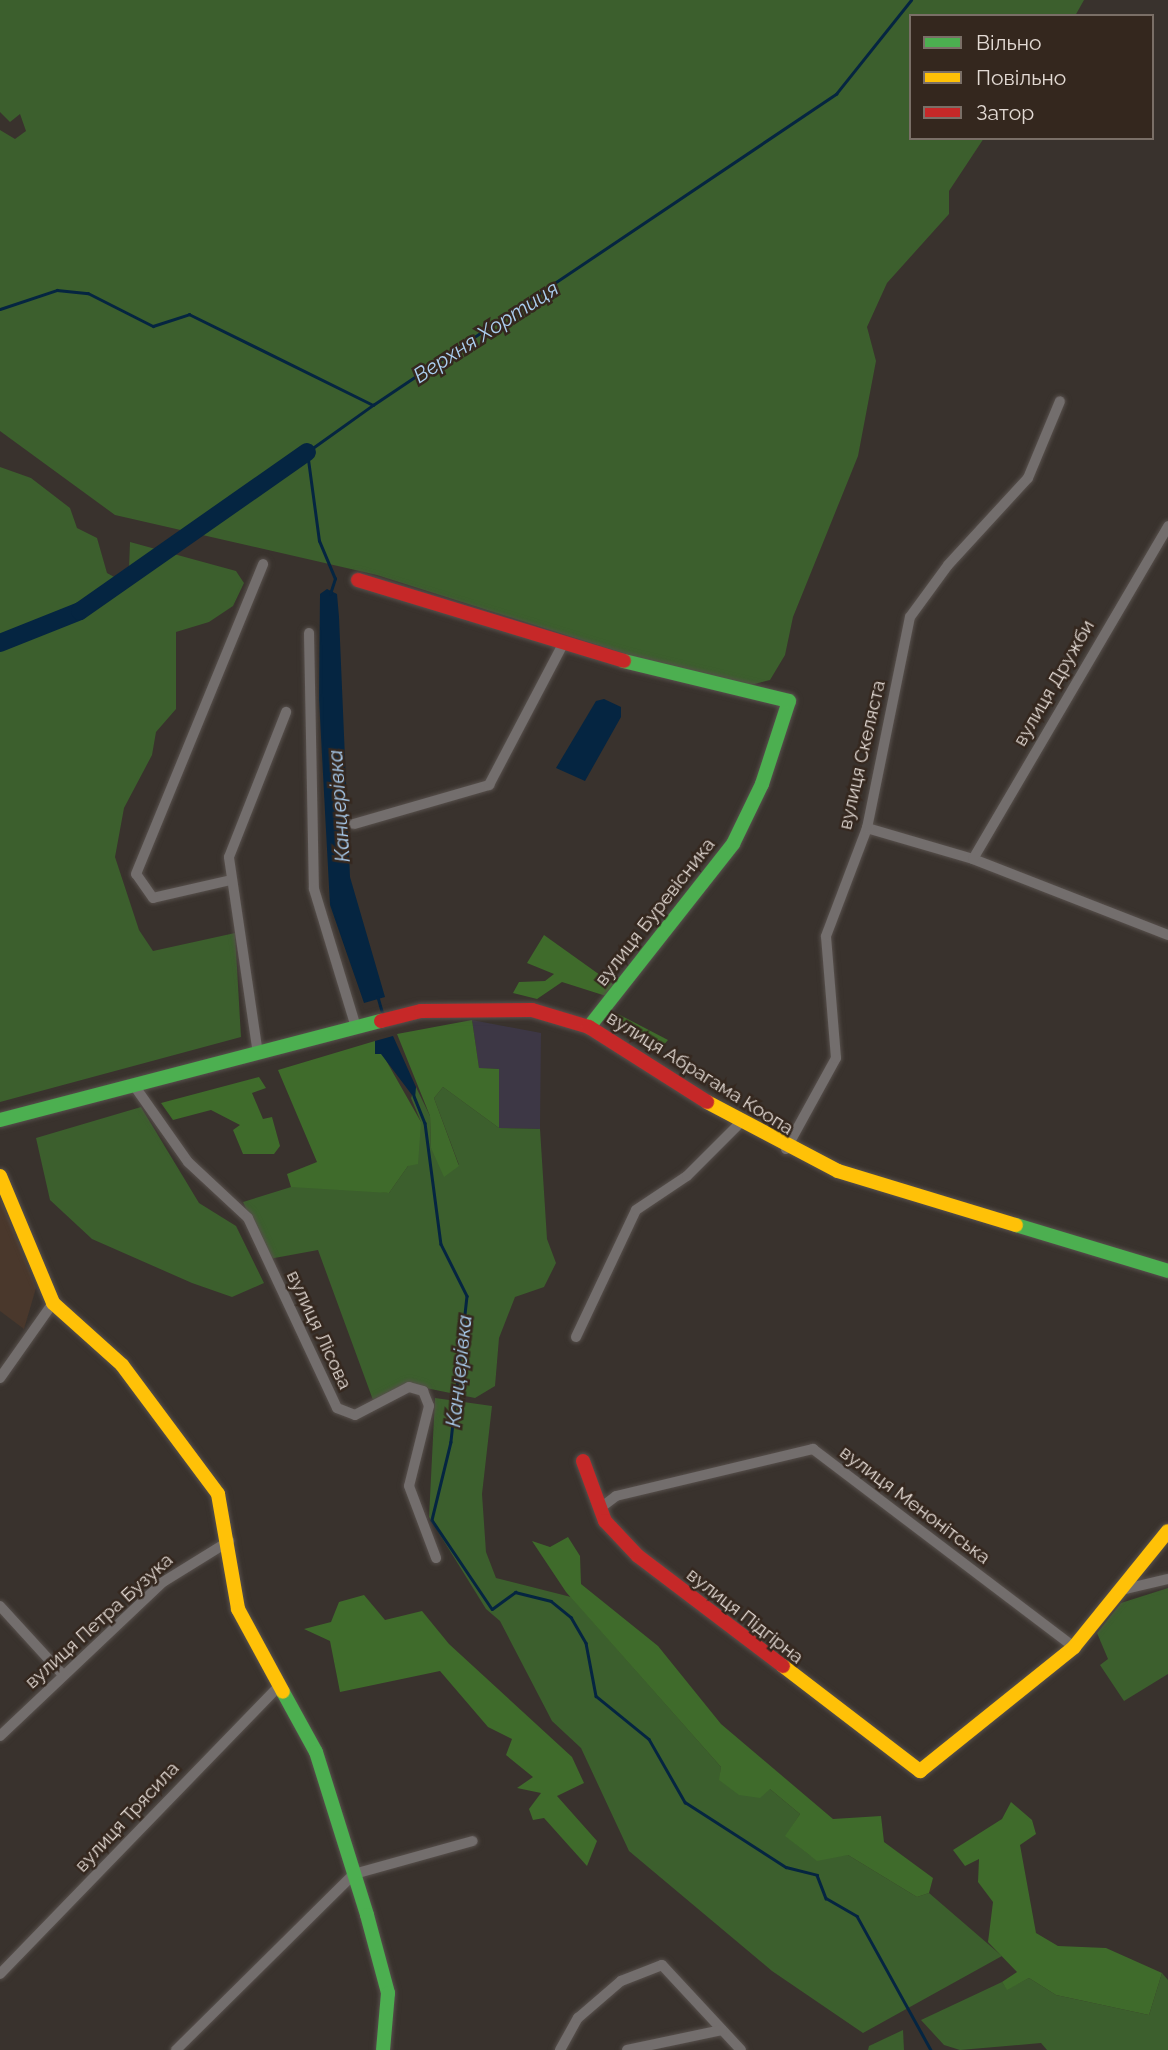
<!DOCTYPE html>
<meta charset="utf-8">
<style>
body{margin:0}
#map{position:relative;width:1168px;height:2050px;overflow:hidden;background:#39322d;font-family:Raleway,sans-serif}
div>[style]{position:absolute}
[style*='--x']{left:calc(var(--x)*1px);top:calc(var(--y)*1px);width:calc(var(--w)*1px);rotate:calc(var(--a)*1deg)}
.commercial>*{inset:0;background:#3d3745}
.built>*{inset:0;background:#4a382c}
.green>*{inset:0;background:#3c5f2d}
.forest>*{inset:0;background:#3f6b2b}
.water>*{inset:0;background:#052541}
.stream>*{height:2.5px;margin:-1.25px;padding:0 1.25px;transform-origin:1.25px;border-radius:1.25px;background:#052541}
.river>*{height:18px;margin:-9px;padding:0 9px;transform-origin:9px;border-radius:9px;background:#052541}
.roads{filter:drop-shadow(0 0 2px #57504c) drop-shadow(0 0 2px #57504c)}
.street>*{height:10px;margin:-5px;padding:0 5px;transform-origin:5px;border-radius:5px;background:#736e6d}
.fast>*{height:14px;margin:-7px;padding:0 7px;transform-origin:7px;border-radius:7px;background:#4caf50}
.slow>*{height:14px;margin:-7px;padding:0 7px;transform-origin:7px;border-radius:7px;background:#ffc107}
.jam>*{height:14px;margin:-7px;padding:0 7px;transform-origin:7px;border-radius:7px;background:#c62828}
span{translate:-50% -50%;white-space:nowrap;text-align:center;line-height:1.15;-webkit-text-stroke:5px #34271e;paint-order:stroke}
.street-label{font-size:19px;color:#e3dad4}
.water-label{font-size:21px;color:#abcef0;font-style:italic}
.legend{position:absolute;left:909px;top:14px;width:245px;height:126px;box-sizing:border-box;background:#34271e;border:2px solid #7a6f67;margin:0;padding:9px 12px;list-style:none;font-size:21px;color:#e3dad4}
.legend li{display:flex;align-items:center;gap:14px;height:35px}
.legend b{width:35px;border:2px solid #7a6f67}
</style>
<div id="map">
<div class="commercial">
<i style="clip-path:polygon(472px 1020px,541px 1033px,540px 1129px,499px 1128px,499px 1069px,479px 1068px)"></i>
</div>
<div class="built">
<i style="clip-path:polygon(0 1197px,36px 1288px,24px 1329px,0 1311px)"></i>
</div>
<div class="green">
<i style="clip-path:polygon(0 0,1084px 0,1075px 16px,911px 16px,911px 138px,984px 138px,949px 191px,949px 214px,887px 283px,867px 327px,876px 361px,858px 456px,793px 617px,785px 655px,770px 680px,736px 689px,377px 575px,115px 515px,0 431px,0 130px,15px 139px,26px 131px,20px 114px,10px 122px,0 112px)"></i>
<i style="clip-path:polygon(0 467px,31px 478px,70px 508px,77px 528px,97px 538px,107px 573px,116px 578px,129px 569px,130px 542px,236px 571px,244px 583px,233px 606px,209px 622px,176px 632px,176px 709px,156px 732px,152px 755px,124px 808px,115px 857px,139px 930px,153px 951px,235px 933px,241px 1037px,0 1102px)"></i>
<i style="clip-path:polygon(416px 1087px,430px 1116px,431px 1148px,459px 1165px,434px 1098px,443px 1087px,499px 1128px,540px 1129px,547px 1239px,556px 1263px,544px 1287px,515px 1297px,499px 1338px,495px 1386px,475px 1398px,406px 1384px,373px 1400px,318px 1250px,269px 1259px,243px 1202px,304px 1183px,389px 1193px,408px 1166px,421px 1122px,411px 1098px)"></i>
<i style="clip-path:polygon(141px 1107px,199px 1203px,236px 1226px,264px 1283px,232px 1297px,192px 1283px,92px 1239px,50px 1200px,36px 1138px)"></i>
<i style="clip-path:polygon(435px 1398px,492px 1406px,482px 1494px,486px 1552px,496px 1578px,571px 1597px,721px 1767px,720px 1780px,770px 1789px,800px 1814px,786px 1836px,811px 1856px,848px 1855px,917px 1897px,929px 1893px,1002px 1956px,863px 2033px,772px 1971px,629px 1851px,581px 1748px,552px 1721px,500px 1621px,486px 1609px,429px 1517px)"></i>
<i style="clip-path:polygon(1168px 1588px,1168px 1674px,1124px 1701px,1100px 1665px,1108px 1659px,1097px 1633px,1121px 1603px)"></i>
<i style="clip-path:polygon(1162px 1973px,1168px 1980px,1168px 2050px,1047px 2050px,1041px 2043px,960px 2050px,944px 2045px,921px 2020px,1002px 1982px,1007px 1989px,1029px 1978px,1056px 1995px,1149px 2015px)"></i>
<i style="clip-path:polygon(903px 2030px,904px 2050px,868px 2050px,869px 2046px)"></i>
</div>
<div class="forest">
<i style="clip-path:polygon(544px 935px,614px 985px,606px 996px,562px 982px,537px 999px,513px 993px,519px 982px,545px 981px,554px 974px,527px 963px)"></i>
<i style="clip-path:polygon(618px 1014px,668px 1040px,661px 1048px,609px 1023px)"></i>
<i style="clip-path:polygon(472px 1020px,479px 1068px,499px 1069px,499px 1128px,443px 1087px,434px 1098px,459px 1166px,444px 1177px,431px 1148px,430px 1116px,397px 1034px)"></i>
<i style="clip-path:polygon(375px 1041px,421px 1122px,418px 1164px,408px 1166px,389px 1193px,291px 1187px,287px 1174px,317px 1162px,278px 1070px)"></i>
<i style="clip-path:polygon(259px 1077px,266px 1088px,252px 1093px,263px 1119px,272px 1117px,280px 1146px,274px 1154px,243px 1154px,233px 1130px,240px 1125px,211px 1110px,173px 1120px,161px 1103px)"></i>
<i style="clip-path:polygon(568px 1537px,580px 1556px,581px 1584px,658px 1646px,721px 1724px,833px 1819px,881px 1816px,884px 1842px,933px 1878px,929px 1893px,917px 1897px,848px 1855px,817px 1861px,785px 1836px,800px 1814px,770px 1789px,760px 1798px,739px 1795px,719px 1780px,721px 1767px,566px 1592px,532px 1541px,550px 1547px)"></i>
<i style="clip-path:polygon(364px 1595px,385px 1620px,422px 1611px,449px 1644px,572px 1757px,584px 1783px,557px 1796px,597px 1841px,587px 1866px,544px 1818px,533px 1820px,529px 1809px,541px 1793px,517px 1788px,533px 1777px,506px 1755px,512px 1739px,488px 1727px,440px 1671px,340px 1692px,330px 1641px,304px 1629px,331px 1622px,339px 1602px)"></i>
<i style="clip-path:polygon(1011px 1802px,1032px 1820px,1036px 1834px,1020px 1845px,1036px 1933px,1058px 1946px,1106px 1948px,1162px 1973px,1149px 2015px,1056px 1995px,1029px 1978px,1007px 1990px,1002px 1982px,1017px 1972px,988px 1942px,993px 1902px,978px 1882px,979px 1859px,965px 1866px,953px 1850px,1002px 1819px)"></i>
</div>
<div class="water">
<i style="clip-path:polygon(327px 589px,337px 594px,339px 617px,350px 877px,385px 997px,364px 1003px,330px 905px,319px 699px,320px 594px)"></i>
<i style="clip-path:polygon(604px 699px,621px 707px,621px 717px,585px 781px,556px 768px,596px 701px)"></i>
<i style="clip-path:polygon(393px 1036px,416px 1087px,415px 1099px,381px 1054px,375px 1054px,375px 1041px)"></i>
</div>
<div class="stream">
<i style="--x:0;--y:309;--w:60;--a:-18.4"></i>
<i style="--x:57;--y:290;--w:31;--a:6"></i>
<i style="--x:88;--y:293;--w:73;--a:26.9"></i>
<i style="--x:153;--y:326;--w:38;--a:-18"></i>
<i style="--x:189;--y:314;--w:205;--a:26.3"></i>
<i style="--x:373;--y:405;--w:558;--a:-33.89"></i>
<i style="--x:836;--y:94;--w:120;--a:-51.4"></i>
<i style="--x:330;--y:594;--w:16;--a:-72"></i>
<i style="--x:335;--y:579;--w:41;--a:-112.8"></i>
<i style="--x:319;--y:541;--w:90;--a:-97.7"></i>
<i style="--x:307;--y:452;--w:81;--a:-35.5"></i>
<i style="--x:378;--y:997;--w:19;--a:74"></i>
<i style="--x:414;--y:1096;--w:29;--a:68"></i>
<i style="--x:425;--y:1123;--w:122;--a:82.5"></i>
<i style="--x:441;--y:1244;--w:58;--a:63.4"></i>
<i style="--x:467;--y:1296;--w:147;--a:96.3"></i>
<i style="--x:451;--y:1442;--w:80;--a:103.7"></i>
<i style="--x:432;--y:1520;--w:107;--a:56"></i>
<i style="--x:492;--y:1609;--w:29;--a:-36"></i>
<i style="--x:515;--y:1592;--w:37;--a:14"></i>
<i style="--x:551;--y:1601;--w:26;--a:39"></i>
<i style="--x:571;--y:1617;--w:30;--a:60"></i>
<i style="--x:586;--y:1643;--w:54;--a:79.3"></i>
<i style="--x:596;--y:1696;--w:68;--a:39.1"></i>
<i style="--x:649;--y:1739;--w:73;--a:60.3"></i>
<i style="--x:685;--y:1802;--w:120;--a:32.8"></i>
<i style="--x:786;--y:1867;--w:32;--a:14"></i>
<i style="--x:817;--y:1875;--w:25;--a:69"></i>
<i style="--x:826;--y:1898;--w:36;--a:30"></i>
<i style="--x:857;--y:1916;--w:153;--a:61.1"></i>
</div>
<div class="river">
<i style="--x:0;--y:643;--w:86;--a:-21.8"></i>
<i style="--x:80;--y:611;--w:277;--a:-35"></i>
</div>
<div class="roads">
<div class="street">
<i style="--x:309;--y:633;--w:256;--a:88.9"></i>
<i style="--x:314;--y:889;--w:144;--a:73.1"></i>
<i style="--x:354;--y:824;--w:141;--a:-16.1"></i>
<i style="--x:489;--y:785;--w:157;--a:-62.3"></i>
<i style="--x:867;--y:828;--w:110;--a:16.3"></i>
<i style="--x:973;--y:859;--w:209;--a:21.3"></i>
<i style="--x:973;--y:859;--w:386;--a:-59.6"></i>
<i style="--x:231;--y:880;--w:80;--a:167"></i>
<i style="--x:153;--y:898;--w:29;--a:-125"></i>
<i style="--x:136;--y:874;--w:335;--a:-67.7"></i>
<i style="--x:258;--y:1054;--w:199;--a:-98.4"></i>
<i style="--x:229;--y:857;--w:156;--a:-68.5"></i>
<i style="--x:133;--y:1084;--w:95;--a:54.8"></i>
<i style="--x:188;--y:1162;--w:82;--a:43"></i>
<i style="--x:248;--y:1218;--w:210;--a:64.9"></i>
<i style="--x:337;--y:1408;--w:19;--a:21"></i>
<i style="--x:355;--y:1415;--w:61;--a:-27.4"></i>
<i style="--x:409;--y:1387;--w:15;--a:16"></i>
<i style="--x:423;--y:1391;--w:16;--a:68"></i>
<i style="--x:429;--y:1406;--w:82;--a:104"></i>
<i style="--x:409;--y:1486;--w:77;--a:69.4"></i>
<i style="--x:786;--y:1149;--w:104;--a:-61.2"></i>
<i style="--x:836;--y:1058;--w:122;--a:-94.7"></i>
<i style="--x:826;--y:936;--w:116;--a:-69.2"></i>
<i style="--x:867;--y:828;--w:215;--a:-78.5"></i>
<i style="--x:910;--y:617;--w:64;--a:-53.8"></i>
<i style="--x:948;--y:565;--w:118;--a:-47.4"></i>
<i style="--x:1028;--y:478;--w:83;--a:-67.4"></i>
<i style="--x:576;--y:1337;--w:140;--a:-64.7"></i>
<i style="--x:636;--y:1210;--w:61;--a:-33.7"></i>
<i style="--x:687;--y:1176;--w:75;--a:-45"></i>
<i style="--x:0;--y:1378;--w:92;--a:-54.8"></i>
<i style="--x:599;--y:1509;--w:21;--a:-37"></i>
<i style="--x:616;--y:1496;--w:203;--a:-13.4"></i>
<i style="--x:813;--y:1449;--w:328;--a:37.2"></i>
<i style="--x:1121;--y:1590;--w:48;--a:-13.2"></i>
<i style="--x:0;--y:1606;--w:93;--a:47.6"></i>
<i style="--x:0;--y:1736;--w:224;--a:-43.4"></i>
<i style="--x:163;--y:1582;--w:78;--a:-31.8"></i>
<i style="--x:0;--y:1974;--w:402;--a:-45.9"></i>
<i style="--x:176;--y:2050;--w:250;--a:-44.7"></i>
<i style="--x:354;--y:1874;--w:123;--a:-15.5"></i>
<i style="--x:560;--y:2050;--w:37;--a:-61"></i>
<i style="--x:578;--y:2018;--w:57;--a:-40.7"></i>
<i style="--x:621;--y:1981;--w:44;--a:-21.3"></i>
<i style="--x:662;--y:1965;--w:116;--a:47.1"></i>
<i style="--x:627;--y:2050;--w:97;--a:-11.9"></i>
</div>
<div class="fast">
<i style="--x:589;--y:1027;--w:233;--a:-51.8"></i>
<i style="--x:733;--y:844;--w:67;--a:-64.2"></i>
<i style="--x:762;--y:784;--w:87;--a:-72"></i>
<i style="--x:789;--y:701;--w:170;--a:-166.4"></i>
<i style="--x:0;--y:1120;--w:394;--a:-14.6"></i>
<i style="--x:1016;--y:1225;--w:159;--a:16.8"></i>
<i style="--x:283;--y:1692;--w:68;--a:61.2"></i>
<i style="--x:316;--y:1752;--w:171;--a:72.6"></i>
<i style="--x:367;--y:1915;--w:81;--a:74.9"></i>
<i style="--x:388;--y:1993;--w:57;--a:95"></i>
</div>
<div class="slow">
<i style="--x:707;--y:1102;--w:148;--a:27.8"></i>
<i style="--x:838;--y:1171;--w:186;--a:16.9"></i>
<i style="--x:0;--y:1176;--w:138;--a:67.3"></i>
<i style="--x:53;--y:1303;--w:93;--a:41.9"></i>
<i style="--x:122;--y:1365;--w:161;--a:53.3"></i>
<i style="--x:218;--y:1494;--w:117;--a:80.1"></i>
<i style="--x:238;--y:1609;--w:94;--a:61.5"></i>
<i style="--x:783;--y:1666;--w:173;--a:37.5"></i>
<i style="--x:920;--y:1771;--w:198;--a:-38.8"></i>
<i style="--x:1074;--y:1647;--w:149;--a:-51"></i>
</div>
<div class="jam">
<i style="--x:358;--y:580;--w:278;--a:16.9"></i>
<i style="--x:381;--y:1021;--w:41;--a:-14"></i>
<i style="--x:421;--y:1011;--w:111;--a:-0.5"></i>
<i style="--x:532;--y:1010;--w:59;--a:16.6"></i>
<i style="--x:589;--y:1027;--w:140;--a:32.4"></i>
<i style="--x:583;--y:1461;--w:64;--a:69.9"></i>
<i style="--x:605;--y:1521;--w:48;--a:46.7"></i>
<i style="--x:638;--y:1556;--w:182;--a:37.2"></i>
</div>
</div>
<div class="street-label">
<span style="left:1054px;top:683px;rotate:-60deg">вулиця Дружби</span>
<span style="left:862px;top:755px;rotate:-77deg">вулиця Скеляста</span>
<span style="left:655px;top:912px;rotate:-52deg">вулиця Буревісника</span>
<span style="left:700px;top:1073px;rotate:32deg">вулиця Абрагама Коопа</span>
<span style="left:319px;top:1330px;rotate:65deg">вулиця Лісова</span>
<span style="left:915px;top:1505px;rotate:37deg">вулиця Менонітська</span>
<span style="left:745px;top:1616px;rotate:38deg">вулиця Підгірна</span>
<span style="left:99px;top:1621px;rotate:-42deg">вулиця Петра Бузука</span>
<span style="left:127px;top:1817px;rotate:-47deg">вулиця Трясила</span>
</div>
<div class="water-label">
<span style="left:486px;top:332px;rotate:-33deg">Верхня Хортиця</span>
<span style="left:339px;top:806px;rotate:-94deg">Канцерівка</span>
<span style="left:459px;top:1371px;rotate:-84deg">Канцерівка</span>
</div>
<ul class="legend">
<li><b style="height:9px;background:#4caf50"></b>Вільно</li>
<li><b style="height:9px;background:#ffc107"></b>Повільно</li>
<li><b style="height:9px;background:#c62828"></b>Затор</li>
</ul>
</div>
